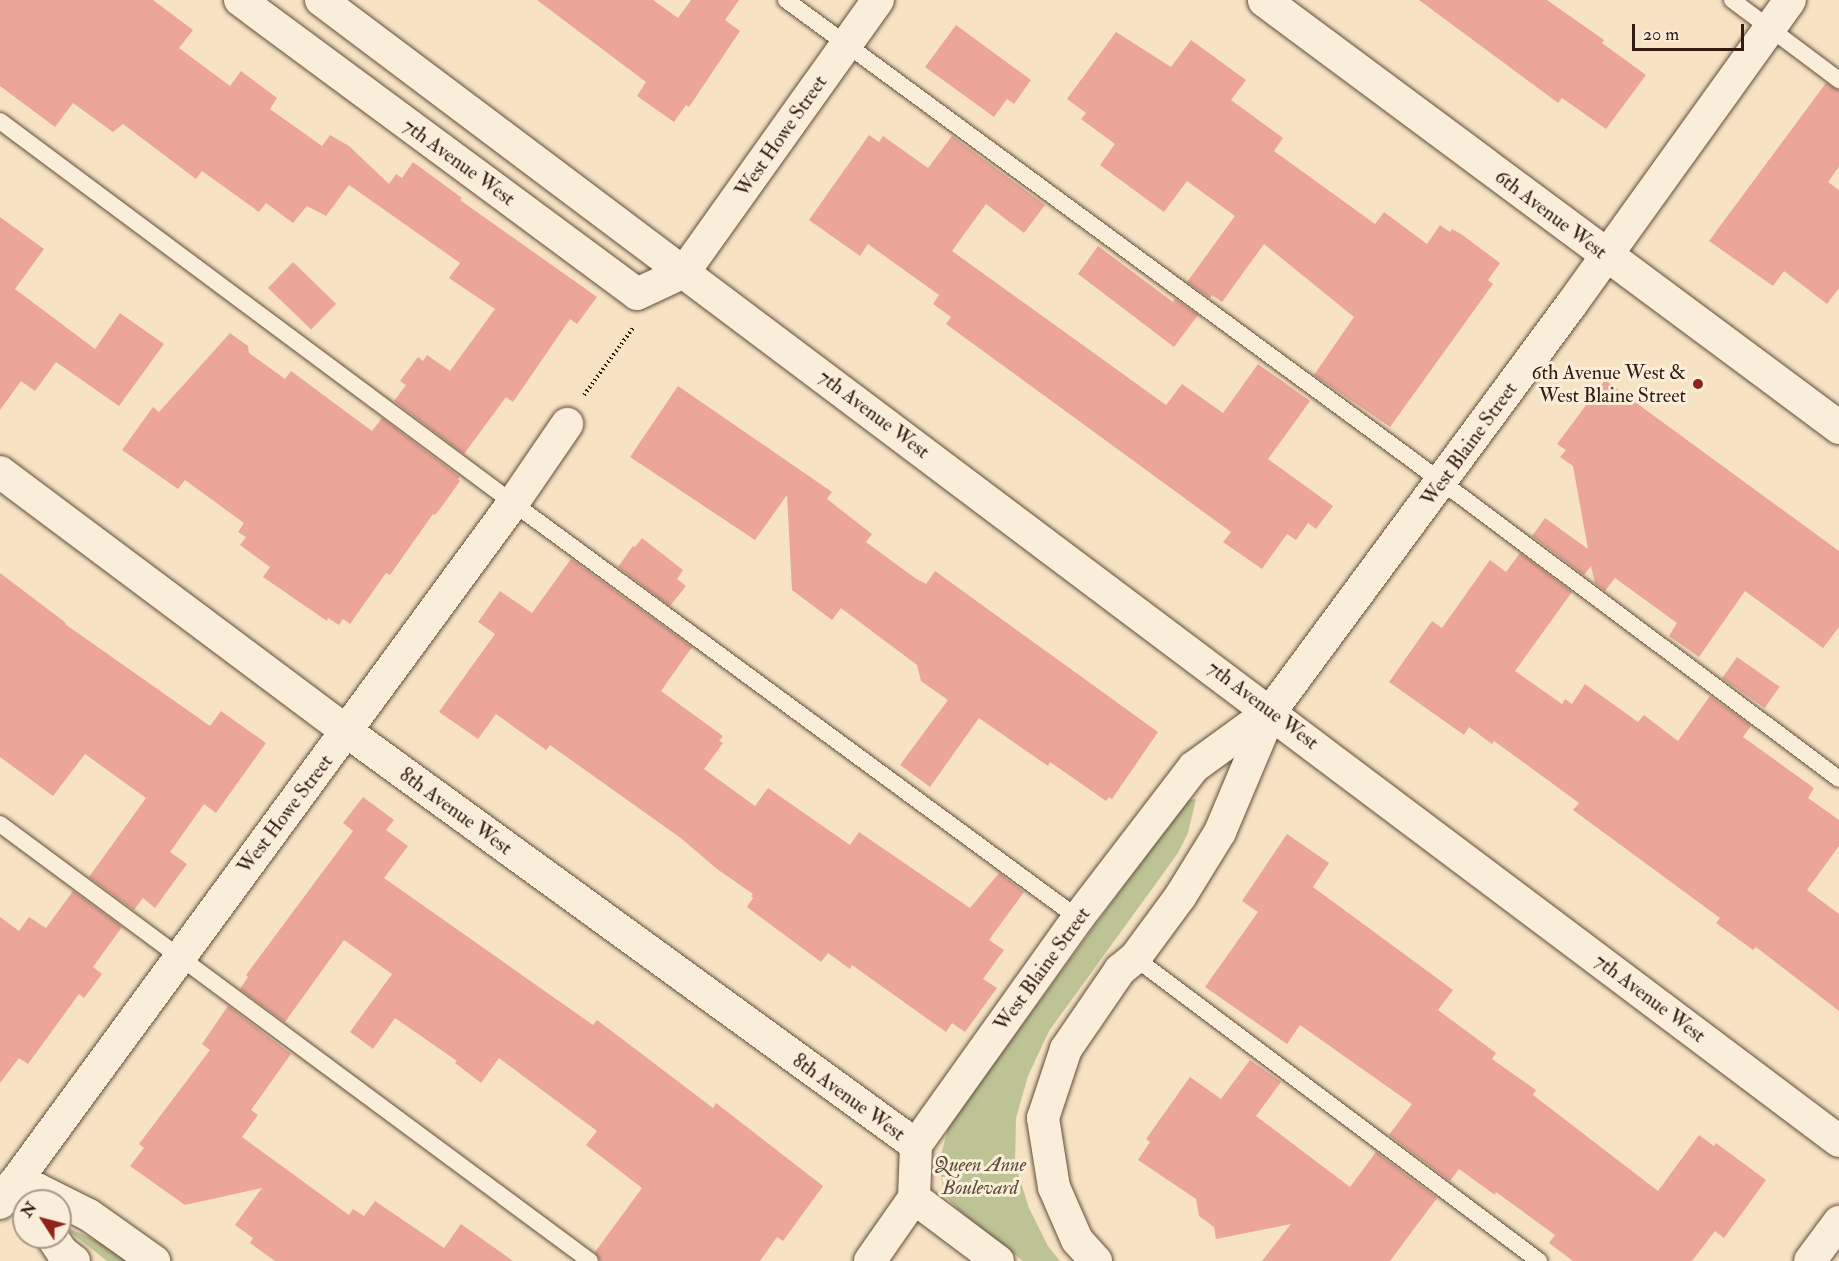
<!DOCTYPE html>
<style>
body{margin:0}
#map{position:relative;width:1839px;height:1261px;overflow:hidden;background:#f7e3c4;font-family:"IM FELL Double Pica",serif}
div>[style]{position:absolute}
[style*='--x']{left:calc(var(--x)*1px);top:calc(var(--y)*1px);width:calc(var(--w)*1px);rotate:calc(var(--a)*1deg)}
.green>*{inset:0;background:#bdc394}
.building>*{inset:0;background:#eba699;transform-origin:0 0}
.path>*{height:4px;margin-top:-2px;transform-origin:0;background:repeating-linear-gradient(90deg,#321b0f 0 1.5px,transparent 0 4.5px)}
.roads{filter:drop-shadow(0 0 2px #634d3c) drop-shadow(0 0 2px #634d3c)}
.service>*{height:16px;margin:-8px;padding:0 8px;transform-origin:8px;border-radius:8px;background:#faedd9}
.minor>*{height:32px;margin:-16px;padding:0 16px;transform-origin:16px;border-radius:16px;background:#faedd9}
.tertiary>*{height:33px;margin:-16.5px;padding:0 16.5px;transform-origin:16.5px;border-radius:16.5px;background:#faedd9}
.dots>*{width:16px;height:16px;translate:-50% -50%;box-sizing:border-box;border:3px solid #faedd9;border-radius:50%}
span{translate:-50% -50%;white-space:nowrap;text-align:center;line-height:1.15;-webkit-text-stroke:6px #faedd9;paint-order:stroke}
.street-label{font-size:20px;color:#321b0f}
.poi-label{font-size:20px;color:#321b0f}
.right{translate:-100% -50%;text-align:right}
.park-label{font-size:20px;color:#5c4d37;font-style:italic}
.north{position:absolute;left:12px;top:1189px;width:60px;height:60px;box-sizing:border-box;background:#faedd9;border:2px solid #a98;border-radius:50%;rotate:306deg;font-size:16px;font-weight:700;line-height:24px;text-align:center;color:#321b0f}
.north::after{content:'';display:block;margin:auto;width:21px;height:27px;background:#8f2418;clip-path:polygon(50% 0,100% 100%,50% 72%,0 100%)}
.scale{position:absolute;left:1632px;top:24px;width:112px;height:27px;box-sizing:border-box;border:3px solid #321b0f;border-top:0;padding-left:8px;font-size:18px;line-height:21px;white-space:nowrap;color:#321b0f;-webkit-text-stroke:4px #faedd9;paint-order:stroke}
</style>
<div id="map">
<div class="green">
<i style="clip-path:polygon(1196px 799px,1188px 833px,1178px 853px,1049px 1031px,1028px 1076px,1016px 1118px,1015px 1164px,1029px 1208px,1048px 1246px,1060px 1261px,1023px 1261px,962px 1213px,944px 1195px,939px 1162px,949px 1125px,1187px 800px)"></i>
<i style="clip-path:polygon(60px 1224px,140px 1261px,107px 1261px)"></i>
</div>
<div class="building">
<i style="clip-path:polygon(0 0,153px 0,193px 30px,179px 48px,230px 86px,241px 71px,277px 98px,270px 109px,322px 146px,330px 135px,349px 146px,389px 184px,396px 174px,402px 178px,413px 162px,462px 198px,460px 200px,597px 297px,577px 324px,570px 319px,513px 402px,506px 397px,464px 454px,394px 401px,406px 385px,400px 381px,418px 357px,423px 361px,427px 355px,450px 371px,495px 309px,449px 278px,460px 263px,349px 185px,326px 216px,307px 206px,293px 223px,266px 203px,259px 212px,202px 171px,196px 179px,123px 124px,113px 132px,73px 103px,55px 127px,0 86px)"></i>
<i style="clip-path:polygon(537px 0,653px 0,678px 18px,691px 0,739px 0,725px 20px,740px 31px,689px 107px,686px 105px,674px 122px,637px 96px,646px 82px)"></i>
<i style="clip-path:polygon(1419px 0,1547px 0,1604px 40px,1602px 43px,1646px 75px,1606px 129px,1562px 98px,1558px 103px)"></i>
<i style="clip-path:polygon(956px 25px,1031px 80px,1014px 104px,1007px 99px,994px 117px,925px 67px)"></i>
<i style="clip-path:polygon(1116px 32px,1171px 67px,1191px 40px,1246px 80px,1231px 100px,1283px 138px,1274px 151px,1375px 224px,1384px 212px,1427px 244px,1440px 225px,1450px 232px,1452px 229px,1461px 234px,1500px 263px,1488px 280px,1493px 284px,1390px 427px,1314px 375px,1354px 317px,1264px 244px,1222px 302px,1212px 295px,1210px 298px,1187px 282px,1235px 216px,1187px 181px,1164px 212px,1100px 165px,1115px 144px,1081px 119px,1086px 113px,1067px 99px)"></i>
<i style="clip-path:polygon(1826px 83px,1839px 90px,1839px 167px,1828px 182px,1839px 190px,1839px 288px,1827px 304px,1784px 271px,1773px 286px,1709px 241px)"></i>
<i style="clip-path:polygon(869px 135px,879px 142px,883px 136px,928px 168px,952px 136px,1045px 205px,1024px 233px,986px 204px,952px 251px,1166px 405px,1182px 384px,1223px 413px,1258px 364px,1310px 401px,1268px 459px,1333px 506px,1316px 529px,1308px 523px,1296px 540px,1287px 534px,1262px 569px,1223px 542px,1231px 532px,946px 324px,951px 317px,933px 304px,939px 295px,868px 244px,860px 256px,809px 220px)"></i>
<i style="clip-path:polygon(0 217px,44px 249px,15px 289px,95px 349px,120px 313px,164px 344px,119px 406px,56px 362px,35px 391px,21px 381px,0 410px)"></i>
<i style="clip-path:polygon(1098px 246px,1173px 302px,1175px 299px,1198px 315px,1174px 347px,1078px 274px)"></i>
<i style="left:293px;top:262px;width:60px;height:36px;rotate:44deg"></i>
<i style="clip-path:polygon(230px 333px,248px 346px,249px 353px,285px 379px,291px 371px,372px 431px,382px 418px,460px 477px,458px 479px,460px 481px,443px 505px,435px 515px,433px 514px,390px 575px,386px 573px,350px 624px,343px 619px,339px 625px,328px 618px,327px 621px,263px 577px,270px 567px,240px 545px,246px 537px,238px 532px,244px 523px,185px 480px,178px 489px,122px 450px,153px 407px,159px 412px)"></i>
<i style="clip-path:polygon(1605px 380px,1839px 551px,1839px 627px,1823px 648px,1745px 591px,1699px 657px,1669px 636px,1677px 623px,1615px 578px,1605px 591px,1595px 583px,1591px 566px,1584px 575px,1532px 536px,1545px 518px,1588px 549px,1573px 466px,1560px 457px,1566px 450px,1557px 444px)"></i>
<i style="clip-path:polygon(678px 386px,832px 492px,827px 499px,872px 534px,866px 542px,915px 578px,926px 584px,935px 571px,1158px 732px,1112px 799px,1109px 797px,1106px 801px,1050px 762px,1048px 766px,979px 718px,930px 787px,900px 765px,948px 700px,921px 681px,917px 665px,841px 608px,832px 620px,792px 590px,787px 495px,755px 540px,630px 457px)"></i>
<i style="clip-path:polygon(642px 538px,683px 570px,677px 579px,686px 586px,670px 606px,618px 567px,633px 546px,635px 547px)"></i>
<i style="clip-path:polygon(1520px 553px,1572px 592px,1515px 671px,1562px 704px,1565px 699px,1572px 704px,1585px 684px,1638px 722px,1644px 715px,1678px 741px,1710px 696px,1751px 726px,1743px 737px,1814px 788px,1808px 798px,1839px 820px,1839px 846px,1807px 890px,1839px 914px,1839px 1011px,1756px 947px,1753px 950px,1716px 923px,1720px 918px,1573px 810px,1579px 803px,1549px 781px,1494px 741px,1492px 744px,1469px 727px,1464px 735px,1389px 682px,1432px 621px,1442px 628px,1490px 560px,1506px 572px)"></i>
<i style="clip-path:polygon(571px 559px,692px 647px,661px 691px,723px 736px,719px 741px,723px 743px,704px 769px,755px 806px,768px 788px,850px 845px,859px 832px,970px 908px,999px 873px,1024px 892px,989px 940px,1004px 950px,983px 979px,997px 988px,965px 1032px,952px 1023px,946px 1032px,852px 965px,850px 969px,828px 953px,821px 962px,747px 907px,753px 898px,751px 896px,753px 894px,717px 869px,682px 839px,550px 745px,546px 750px,496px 714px,478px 739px,439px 712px,495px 634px,478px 622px,500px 591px,532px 613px)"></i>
<i style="clip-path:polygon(0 573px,66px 623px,65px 624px,210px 726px,221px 711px,266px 743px,216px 813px,204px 804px,170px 852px,187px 864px,155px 908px,143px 898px,134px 910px,89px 877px,146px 798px,85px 754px,53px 796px,0 757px)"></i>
<i style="left:1737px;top:657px;width:52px;height:26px;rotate:35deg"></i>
<i style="clip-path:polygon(363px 797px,394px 820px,386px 830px,408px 846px,384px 878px,593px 1025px,597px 1020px,713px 1108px,716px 1103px,823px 1186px,783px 1241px,777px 1237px,760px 1261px,600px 1261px,595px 1252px,642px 1188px,586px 1145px,597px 1131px,499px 1058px,481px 1083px,455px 1063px,457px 1061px,395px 1018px,373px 1049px,350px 1032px,392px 974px,344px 940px,285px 1022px,240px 989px,248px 977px,246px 975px,353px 831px,343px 823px)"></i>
<i style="clip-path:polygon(1287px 834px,1329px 863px,1313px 887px,1453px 990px,1438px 1010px,1496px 1053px,1492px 1059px,1536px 1090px,1533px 1095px,1658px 1191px,1699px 1135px,1714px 1146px,1716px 1143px,1766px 1180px,1724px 1238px,1715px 1231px,1692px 1261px,1573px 1261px,1549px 1243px,1555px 1235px,1496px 1192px,1495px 1195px,1459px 1169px,1450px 1181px,1389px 1135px,1412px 1104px,1300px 1025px,1287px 1044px,1205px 987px,1258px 912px,1242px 901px)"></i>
<i style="clip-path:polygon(73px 891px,122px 927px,93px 967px,102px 974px,84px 998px,79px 994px,28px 1064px,19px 1058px,0 1083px,0 917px,19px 931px,29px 917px,46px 928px)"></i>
<i style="clip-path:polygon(228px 1006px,291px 1054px,251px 1110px,258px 1115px,242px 1137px,349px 1215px,353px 1209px,364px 1216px,375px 1201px,444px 1248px,461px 1224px,513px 1261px,275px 1261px,250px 1243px,253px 1238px,235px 1225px,262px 1188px,185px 1205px,130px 1166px,144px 1148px,139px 1144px,210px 1050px,202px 1044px)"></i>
<i style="clip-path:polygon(1250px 1060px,1281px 1082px,1256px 1116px,1350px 1187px,1376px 1152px,1437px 1198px,1390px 1261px,1262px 1261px,1291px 1224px,1216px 1239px,1214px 1227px,1199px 1216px,1196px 1199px,1138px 1160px,1150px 1142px,1146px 1139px,1190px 1077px,1221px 1099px)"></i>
</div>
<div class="path">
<i style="--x:584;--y:395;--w:83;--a:-53.8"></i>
</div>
<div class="roads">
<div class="service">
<i style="--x:786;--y:0;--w:770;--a:36.29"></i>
<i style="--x:1407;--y:456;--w:539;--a:36.78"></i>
<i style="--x:1732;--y:0;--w:134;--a:36.8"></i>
<i style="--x:0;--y:121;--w:640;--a:36.67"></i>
<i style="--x:513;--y:503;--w:701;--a:36.3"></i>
<i style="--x:0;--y:824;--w:734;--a:36.53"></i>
<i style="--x:1135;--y:958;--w:505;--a:36.87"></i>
</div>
<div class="minor">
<i style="--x:240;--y:0;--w:494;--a:36.5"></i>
<i style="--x:637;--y:294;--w:52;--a:-25.1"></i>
<i style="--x:321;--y:0;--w:1899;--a:36.93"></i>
<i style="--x:684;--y:272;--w:334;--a:-54.5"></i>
<i style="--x:0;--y:472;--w:432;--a:36.8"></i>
<i style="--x:346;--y:731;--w:704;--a:35.99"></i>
<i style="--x:14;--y:1183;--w:24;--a:15"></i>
<i style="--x:37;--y:1189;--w:58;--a:26.6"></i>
<i style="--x:89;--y:1215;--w:80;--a:35.3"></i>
<i style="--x:914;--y:1198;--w:105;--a:36.9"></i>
<i style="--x:0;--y:1203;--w:868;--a:-53.76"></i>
<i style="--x:513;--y:503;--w:96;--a:-55.6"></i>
<i style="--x:52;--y:1237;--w:18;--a:56"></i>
<i style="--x:62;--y:1252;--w:15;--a:37"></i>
<i style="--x:870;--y:1261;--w:77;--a:-55.1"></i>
<i style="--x:914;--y:1198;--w:53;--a:-87.8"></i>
<i style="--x:916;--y:1145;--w:279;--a:-54.5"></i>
<i style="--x:1078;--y:918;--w:190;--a:-52.5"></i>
<i style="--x:1194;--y:767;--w:95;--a:-36"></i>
<i style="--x:1096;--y:1261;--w:28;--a:-132"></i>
<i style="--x:1077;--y:1240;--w:58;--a:-113.5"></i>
<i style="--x:1054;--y:1187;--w:70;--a:-99.1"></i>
<i style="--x:1043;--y:1118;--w:73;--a:-71.6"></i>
<i style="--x:1066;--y:1049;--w:96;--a:-55.6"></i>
<i style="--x:1120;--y:970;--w:19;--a:-39"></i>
<i style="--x:1135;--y:958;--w:76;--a:-53.6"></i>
<i style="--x:1180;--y:897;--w:76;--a:-58.4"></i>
<i style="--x:1220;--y:832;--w:131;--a:-67.1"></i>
<i style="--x:1271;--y:711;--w:505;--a:-53.54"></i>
<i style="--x:1571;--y:305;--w:375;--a:-54.3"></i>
<i style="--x:1810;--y:1261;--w:49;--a:-53.4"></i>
</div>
<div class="tertiary">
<i style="--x:1264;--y:0;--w:716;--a:36.6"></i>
</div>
</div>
<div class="dots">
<i style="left:1698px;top:384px;background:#8f2418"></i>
</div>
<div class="street-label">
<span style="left:781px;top:136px;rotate:-55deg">West Howe Street</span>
<span style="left:459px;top:162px;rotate:36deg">7th Avenue West</span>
<span style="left:1551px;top:214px;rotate:37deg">6th Avenue West</span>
<span style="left:874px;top:414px;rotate:37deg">7th Avenue West</span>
<span style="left:1469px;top:444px;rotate:-54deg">West Blaine Street</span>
<span style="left:1263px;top:705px;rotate:37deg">7th Avenue West</span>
<span style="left:456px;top:811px;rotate:36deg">8th Avenue West</span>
<span style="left:285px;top:814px;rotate:-53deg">West Howe Street</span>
<span style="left:1042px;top:969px;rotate:-54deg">West Blaine Street</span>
<span style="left:1650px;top:998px;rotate:37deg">7th Avenue West</span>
<span style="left:849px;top:1097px;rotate:36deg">8th Avenue West</span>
</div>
<div class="poi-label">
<span class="right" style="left:1686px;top:384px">6th Avenue West &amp;<br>West Blaine Street</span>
</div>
<div class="park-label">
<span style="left:980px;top:1176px">Queen Anne<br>Boulevard</span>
</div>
<div class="north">N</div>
<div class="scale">20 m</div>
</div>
